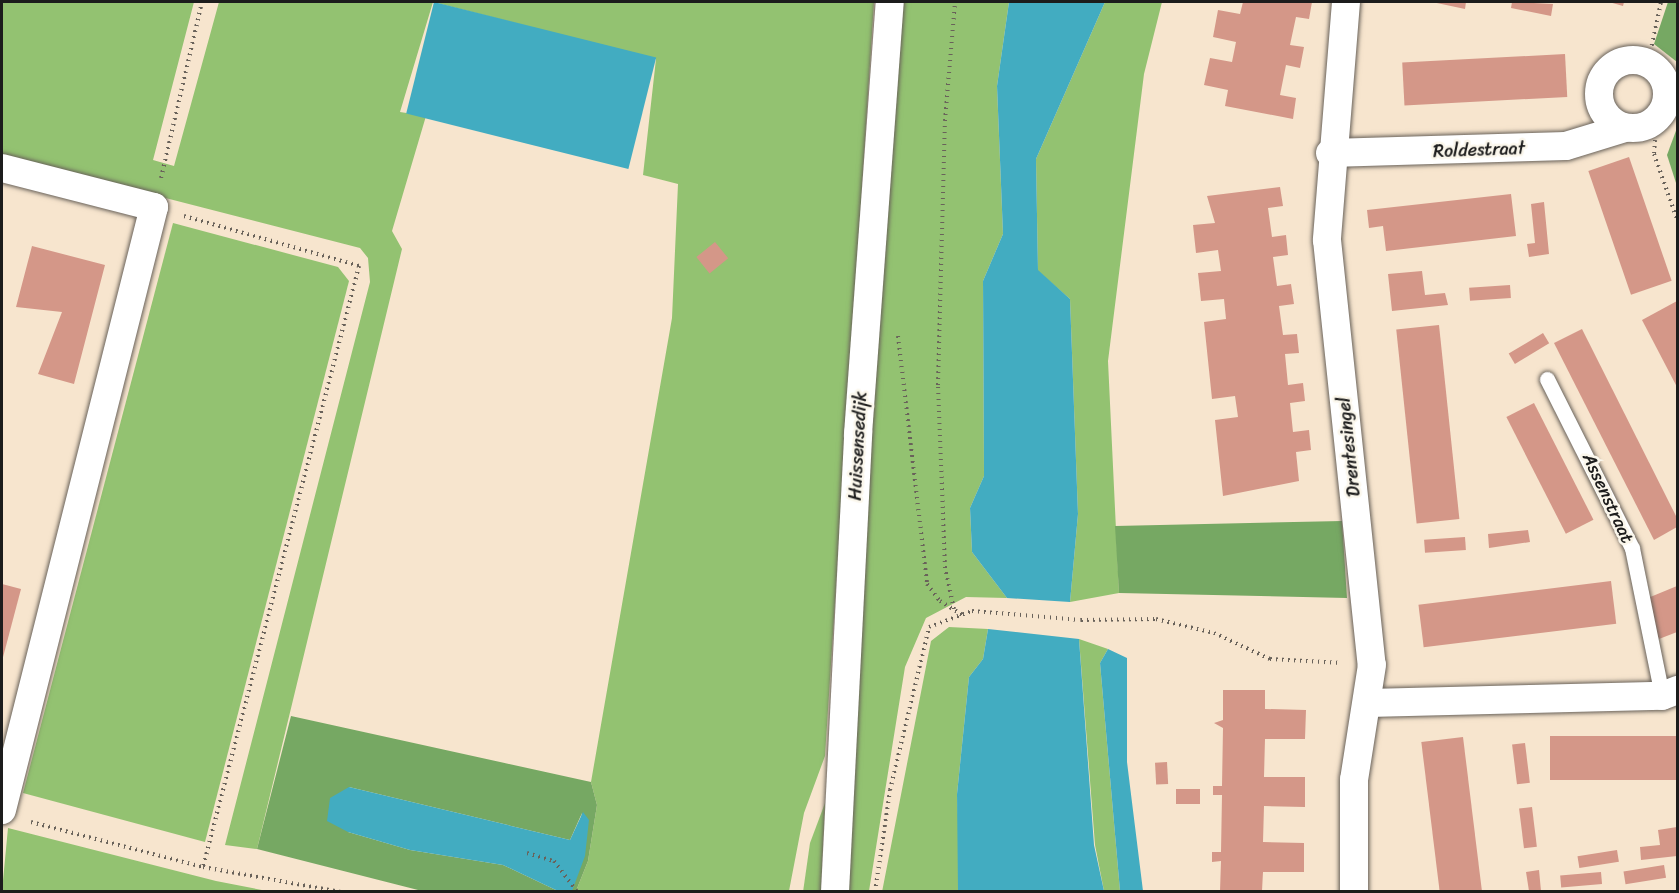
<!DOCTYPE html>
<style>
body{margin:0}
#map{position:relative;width:1679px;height:893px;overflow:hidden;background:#f7e5ce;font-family:Sriracha,sans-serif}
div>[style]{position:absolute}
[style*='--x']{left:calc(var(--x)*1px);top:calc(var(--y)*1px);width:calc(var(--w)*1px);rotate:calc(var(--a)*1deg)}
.green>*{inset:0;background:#93c271}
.forest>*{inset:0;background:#76a863}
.water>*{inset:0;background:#42acc1;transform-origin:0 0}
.building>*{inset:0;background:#d49788;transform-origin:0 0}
.path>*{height:4px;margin-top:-2px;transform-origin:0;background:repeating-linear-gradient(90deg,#69625a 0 1.5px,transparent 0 6px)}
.roads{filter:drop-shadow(0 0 2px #69625a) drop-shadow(0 0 2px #69625a)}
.service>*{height:15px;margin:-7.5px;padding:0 7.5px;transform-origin:7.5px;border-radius:7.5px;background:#fff}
.minor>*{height:28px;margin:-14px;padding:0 14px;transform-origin:14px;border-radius:14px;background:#fff}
.minor>.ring{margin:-14px;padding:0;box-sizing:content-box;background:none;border:28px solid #fff;border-radius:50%}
span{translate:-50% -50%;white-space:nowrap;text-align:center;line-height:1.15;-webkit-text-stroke:5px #fbf7ec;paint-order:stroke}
.street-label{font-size:18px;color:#1c1c1c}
.frame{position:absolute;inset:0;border:3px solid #1c1c1c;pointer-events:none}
</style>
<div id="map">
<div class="green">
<i style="clip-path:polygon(2px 2px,194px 2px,153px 160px,174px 166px,219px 2px,874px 2px,825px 756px,804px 813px,789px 891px,576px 891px,588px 861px,597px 805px,591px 782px,672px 318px,678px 184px,643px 175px,656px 59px,433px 2px,400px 112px,426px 116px,392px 231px,402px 249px,257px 849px,225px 845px,370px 282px,368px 258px,360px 248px,2px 156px)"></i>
<i style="clip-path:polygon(899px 2px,1009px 2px,997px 86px,1003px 234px,983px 281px,984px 476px,970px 508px,972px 552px,1007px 598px,966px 597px,926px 618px,905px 667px,869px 891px,848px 892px,869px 264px)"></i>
<i style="clip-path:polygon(1105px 2px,1162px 2px,1144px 74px,1108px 361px,1119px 593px,1070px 602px,1078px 514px,1070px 299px,1038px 271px,1036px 159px)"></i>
<i style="clip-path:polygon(173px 223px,338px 267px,349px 281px,205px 842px,23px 793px)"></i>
<i style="clip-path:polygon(949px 627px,988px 629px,983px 659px,969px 677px,957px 794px,961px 878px,958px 891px,882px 892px,931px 641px)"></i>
<i style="clip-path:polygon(1079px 639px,1108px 649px,1100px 663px,1120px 891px,1104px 891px,1095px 845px)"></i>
<i style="clip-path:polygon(825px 803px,821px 891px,803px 892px,810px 843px)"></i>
<i style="clip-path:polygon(8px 828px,216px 881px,267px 891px,2px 891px)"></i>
</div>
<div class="forest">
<i style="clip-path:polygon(1668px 2px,1677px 2px,1677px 62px,1654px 44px)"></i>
<i style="clip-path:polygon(1677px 128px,1677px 186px,1667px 155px)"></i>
<i style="clip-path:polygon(1342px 521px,1347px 598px,1119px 593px,1115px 526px)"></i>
<i style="clip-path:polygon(291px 716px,591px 782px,597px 805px,588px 861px,576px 891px,569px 891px,582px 813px,570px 840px,349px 787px,348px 832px,410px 850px,503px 865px,558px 891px,422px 891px,257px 849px)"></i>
</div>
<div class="water">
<i style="left:434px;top:2px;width:229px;height:115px;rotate:14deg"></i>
<i style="clip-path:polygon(1009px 2px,1105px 2px,1036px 159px,1038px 270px,1070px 299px,1078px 514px,1070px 602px,1007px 598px,972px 552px,970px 508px,984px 476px,983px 281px,1003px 234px,997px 86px)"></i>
<i style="clip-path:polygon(988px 629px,1079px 639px,1094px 845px,1104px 891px,958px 891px,957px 794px,969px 677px,983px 659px)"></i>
<i style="clip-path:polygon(1108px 649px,1127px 658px,1127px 762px,1143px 891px,1120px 891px,1100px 663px)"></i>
<i style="clip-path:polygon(349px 787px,570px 840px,583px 812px,589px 820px,585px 856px,572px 891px,558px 891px,503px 865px,410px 850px,348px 832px,327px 821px,330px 798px)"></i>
</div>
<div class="building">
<i style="clip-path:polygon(1243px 2px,1312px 2px,1309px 19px,1296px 17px,1290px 45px,1304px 47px,1300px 68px,1286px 65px,1280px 95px,1296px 98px,1293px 119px,1225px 106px,1228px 90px,1204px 85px,1210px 58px,1232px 62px,1236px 42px,1213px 37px,1218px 10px,1240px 14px)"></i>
<i style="clip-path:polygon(1432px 2px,1466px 2px,1465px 9px)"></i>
<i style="clip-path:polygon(1512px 2px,1553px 4px,1551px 16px,1511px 8px)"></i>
<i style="clip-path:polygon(1609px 2px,1624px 2px,1623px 6px)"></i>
<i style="left:1565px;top:54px;width:43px;height:163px;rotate:87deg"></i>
<i style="left:1629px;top:157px;width:131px;height:43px;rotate:71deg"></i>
<i style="clip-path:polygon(1280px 187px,1283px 206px,1268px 208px,1272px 237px,1286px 235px,1288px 255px,1273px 257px,1277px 286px,1291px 284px,1294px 304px,1279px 306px,1283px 335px,1297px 334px,1299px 353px,1285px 354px,1288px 385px,1303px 383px,1305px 401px,1290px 403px,1293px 432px,1309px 430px,1311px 450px,1296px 452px,1299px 481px,1223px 496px,1215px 420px,1238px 417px,1235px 396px,1212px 399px,1204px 322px,1226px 319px,1224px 299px,1201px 301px,1198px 273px,1221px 271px,1218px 250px,1196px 253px,1193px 225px,1215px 223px,1207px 196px)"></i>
<i style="clip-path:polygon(1511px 194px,1516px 236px,1386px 251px,1383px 226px,1369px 228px,1367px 210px)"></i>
<i style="clip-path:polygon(1544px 202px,1549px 254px,1529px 257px,1527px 244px,1535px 243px,1531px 204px)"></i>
<i style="left:715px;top:242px;width:21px;height:24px;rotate:51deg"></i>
<i style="clip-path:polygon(32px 246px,105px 265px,74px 384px,38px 374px,62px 312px,16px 307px)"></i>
<i style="clip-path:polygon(1422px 271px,1425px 295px,1445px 293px,1448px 305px,1392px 311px,1388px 274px)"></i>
<i style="left:1510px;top:285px;width:13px;height:41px;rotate:86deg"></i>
<i style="clip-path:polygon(1677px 301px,1677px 387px,1642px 320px)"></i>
<i style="left:1439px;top:325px;width:195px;height:43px;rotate:84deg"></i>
<i style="clip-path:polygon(1582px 329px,1677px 518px,1677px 527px,1654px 540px,1554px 343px)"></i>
<i style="left:1543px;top:333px;width:12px;height:40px;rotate:59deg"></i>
<i style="left:1534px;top:403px;width:131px;height:31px;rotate:63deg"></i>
<i style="clip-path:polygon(1528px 530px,1530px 542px,1489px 548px,1488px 534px)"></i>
<i style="left:1465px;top:537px;width:13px;height:41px;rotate:86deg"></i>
<i style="left:1611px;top:581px;width:43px;height:194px;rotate:83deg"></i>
<i style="clip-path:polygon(2px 584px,21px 589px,2px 661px)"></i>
<i style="clip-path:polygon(1677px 586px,1677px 632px,1659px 639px,1643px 600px)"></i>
<i style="clip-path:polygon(1223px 690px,1265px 690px,1265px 709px,1306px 710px,1305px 739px,1265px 739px,1264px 777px,1305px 777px,1305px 807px,1264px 806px,1263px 842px,1304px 843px,1304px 872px,1263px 872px,1262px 891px,1220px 891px,1221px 861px,1212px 862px,1212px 852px,1221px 852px,1222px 795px,1213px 795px,1213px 786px,1222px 786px,1223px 728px,1214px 723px,1223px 720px)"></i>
<i style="left:1677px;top:736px;width:44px;height:127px;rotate:90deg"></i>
<i style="left:1463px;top:737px;width:155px;height:42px;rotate:83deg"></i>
<i style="left:1525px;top:743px;width:40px;height:13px;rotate:83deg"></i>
<i style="left:1167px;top:762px;width:22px;height:12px;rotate:87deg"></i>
<i style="left:1176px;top:789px;width:24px;height:15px"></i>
<i style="left:1532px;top:807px;width:40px;height:13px;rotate:83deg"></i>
<i style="clip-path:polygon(1677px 827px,1677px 856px,1641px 860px,1640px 847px,1660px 845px,1658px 830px)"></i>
<i style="left:1617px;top:850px;width:12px;height:40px;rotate:81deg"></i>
<i style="left:1664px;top:865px;width:13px;height:41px;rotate:81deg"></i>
<i style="clip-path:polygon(1539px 870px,1541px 891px,1529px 891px,1526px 872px)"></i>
<i style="left:1601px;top:872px;width:12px;height:41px;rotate:85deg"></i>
</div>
<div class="path">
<i style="--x:1648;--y:63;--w:62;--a:-78"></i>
<i style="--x:1667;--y:98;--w:11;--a:10"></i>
<i style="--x:1655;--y:140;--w:14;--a:94"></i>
<i style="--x:1654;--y:154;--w:72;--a:70.6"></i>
<i style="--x:161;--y:178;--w:181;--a:-76.9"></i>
<i style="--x:184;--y:216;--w:182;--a:15.9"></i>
<i style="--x:359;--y:266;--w:621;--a:104.55"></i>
<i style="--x:898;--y:336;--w:250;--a:83.3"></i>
<i style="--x:927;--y:584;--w:21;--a:53"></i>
<i style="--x:940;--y:601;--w:26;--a:32"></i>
<i style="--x:954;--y:609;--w:42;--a:-102.4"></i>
<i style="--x:945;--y:568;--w:183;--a:-92.2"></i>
<i style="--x:938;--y:385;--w:264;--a:-88.5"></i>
<i style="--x:945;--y:121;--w:119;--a:-85.2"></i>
<i style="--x:31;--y:822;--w:178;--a:14.7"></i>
<i style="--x:203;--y:867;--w:140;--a:10.3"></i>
<i style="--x:527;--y:853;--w:28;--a:17"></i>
<i style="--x:554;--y:861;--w:39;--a:53"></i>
<i style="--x:875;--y:892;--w:103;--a:-81.6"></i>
<i style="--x:890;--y:790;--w:168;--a:-76.5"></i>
<i style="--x:929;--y:627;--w:46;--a:-20.4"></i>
<i style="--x:972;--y:611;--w:109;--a:4.7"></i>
<i style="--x:1081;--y:620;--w:75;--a:-0.8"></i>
<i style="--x:1156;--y:619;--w:60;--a:13.6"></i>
<i style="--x:1214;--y:633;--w:62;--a:24.9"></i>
<i style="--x:1270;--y:659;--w:71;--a:3.2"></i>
</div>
<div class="roads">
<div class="service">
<i style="--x:1547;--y:379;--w:189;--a:63.3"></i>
<i style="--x:1632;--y:548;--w:151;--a:78.5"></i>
</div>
<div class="minor">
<i style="--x:1346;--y:2;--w:239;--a:94.6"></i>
<i style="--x:1327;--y:240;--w:427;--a:84"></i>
<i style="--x:1372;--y:665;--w:116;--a:98.9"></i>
<i style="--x:1354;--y:780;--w:112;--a:90"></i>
<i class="ring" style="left:1599px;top:60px;width:40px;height:40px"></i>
<i style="--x:1330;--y:153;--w:236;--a:-1.7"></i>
<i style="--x:1566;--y:146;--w:62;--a:-17"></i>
<i style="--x:2;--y:168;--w:157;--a:14.4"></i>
<i style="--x:154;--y:207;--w:622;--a:104.15"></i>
<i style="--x:1368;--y:703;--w:294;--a:-1.4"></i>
<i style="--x:1662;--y:696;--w:17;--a:-21"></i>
<i style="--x:835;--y:892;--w:459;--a:-87.1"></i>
<i style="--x:858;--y:434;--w:433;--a:-85.8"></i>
</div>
</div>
<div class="street-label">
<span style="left:1479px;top:150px;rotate:-2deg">Roldestraat</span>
<span style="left:858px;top:446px;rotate:-87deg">Huissensedijk</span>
<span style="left:1349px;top:447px;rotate:-96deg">Drentesingel</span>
<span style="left:1608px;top:498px;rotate:65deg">Assenstraat</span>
</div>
<div class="frame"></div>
</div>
